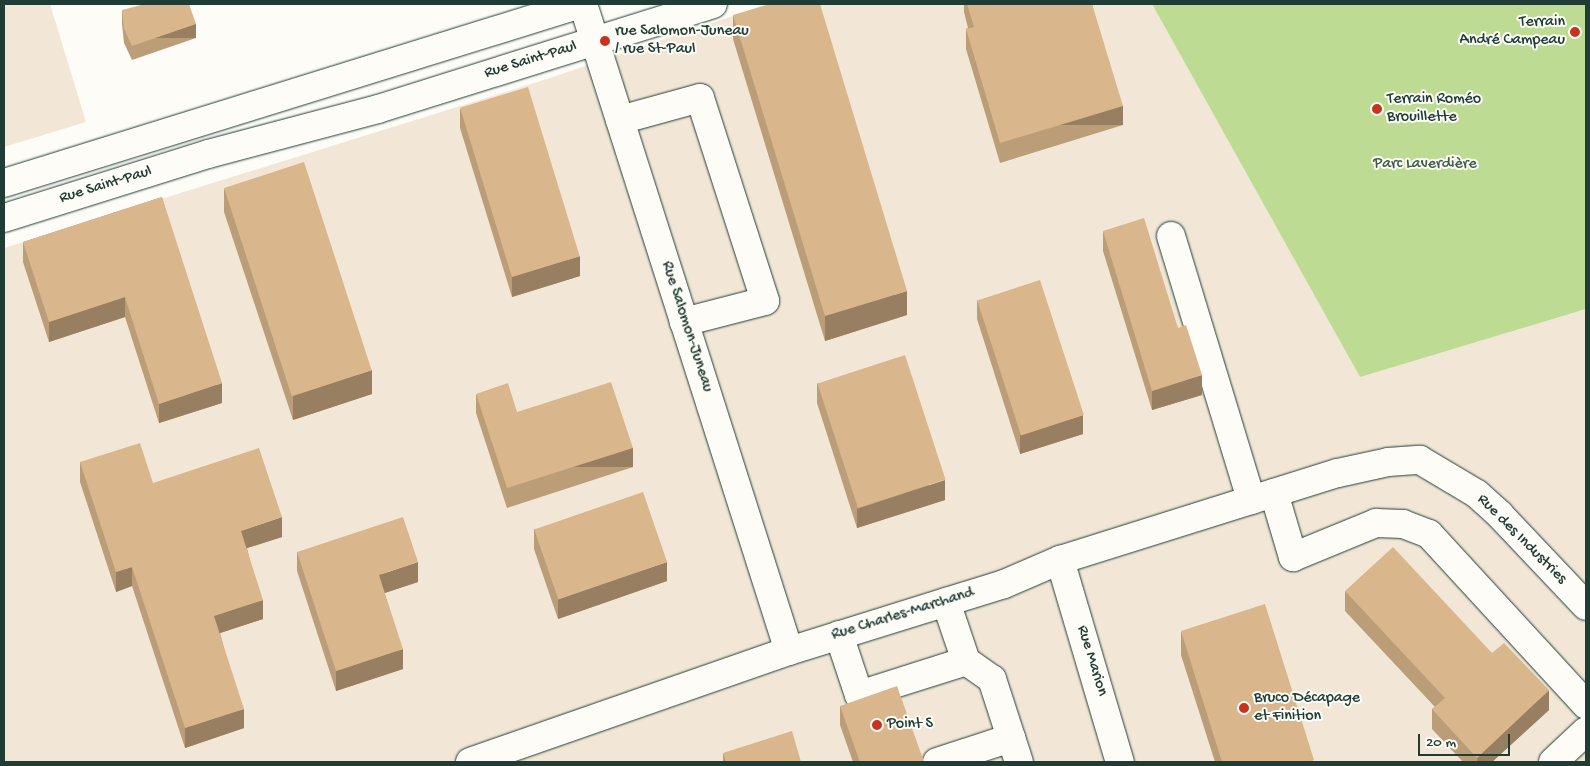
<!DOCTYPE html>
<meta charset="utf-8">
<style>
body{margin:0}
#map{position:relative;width:1590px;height:766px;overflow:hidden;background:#fdfcf7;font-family:"Gochi Hand",sans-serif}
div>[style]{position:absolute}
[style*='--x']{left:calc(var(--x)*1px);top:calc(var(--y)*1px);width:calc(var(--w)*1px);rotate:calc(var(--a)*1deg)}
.built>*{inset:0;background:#f2e7d7}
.green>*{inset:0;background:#bedb93}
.roads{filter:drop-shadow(0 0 1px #1f3d34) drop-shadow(0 0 1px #1f3d34)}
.minor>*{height:28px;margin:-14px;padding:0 14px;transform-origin:14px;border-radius:14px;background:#fdfcf7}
.wall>*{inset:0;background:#bb9d78}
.shaded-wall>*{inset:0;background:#987f61;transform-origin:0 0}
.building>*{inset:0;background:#d9b68b;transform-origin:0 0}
.dots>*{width:14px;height:14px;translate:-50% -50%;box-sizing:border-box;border:2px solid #fdfcf7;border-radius:50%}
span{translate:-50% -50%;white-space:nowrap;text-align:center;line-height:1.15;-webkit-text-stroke:4px #fdfcf7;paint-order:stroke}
.poi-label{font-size:16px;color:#1f3d34}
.right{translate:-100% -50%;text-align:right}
.left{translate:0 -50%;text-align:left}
.street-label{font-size:16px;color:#1f3d34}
.park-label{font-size:16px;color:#3f5d47}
.frame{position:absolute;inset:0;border:5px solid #1f3d34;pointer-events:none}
.scale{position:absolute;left:1418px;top:734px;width:92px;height:22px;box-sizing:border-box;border:2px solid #1f3d34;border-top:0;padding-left:6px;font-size:15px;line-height:18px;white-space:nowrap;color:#1f3d34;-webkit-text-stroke:4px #fdfcf7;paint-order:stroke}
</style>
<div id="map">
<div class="built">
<i style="clip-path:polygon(4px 4px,50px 4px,86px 122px,4px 147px)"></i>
<i style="clip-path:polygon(768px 4px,1152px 4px,1360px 376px,1586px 309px,1586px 762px,4px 762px,4px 248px,547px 79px)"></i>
</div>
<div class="green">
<i style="clip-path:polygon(1152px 4px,1586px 4px,1586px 309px,1360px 377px)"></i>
</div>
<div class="roads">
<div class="minor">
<i style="--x:583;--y:4;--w:679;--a:72.34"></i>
<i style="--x:620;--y:120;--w:83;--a:-15.4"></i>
<i style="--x:700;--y:98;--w:213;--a:72.2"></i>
<i style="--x:765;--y:301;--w:84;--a:165.5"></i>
<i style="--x:4;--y:183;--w:604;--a:-17.24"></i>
<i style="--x:4;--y:218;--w:214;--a:-17.4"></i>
<i style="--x:208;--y:154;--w:176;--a:-14.8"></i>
<i style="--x:378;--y:109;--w:351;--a:-17.4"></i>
<i style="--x:1171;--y:236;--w:276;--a:73.1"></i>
<i style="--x:1274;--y:493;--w:67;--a:73.5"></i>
<i style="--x:1293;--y:557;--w:90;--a:-22.3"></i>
<i style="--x:1376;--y:523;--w:27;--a:2"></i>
<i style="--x:1403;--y:524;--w:28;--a:21"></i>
<i style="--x:1429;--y:534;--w:232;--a:47.4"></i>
<i style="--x:1060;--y:560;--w:211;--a:73.5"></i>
<i style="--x:946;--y:602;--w:62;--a:71.3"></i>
<i style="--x:839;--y:635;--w:63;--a:71.6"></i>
<i style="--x:859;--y:695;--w:112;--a:-17.6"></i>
<i style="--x:966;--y:661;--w:32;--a:35"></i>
<i style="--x:992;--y:679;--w:87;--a:72"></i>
<i style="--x:470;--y:762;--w:338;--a:-19.2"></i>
<i style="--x:789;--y:651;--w:225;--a:-17.3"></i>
<i style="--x:1004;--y:584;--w:61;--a:-23.2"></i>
<i style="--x:1060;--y:560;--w:291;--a:-17.4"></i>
<i style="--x:1338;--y:473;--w:51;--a:-12.4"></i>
<i style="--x:1388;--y:462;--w:32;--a:-4"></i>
<i style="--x:1420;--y:460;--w:66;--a:30.8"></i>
<i style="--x:1477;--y:494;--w:31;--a:42"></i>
<i style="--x:1500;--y:515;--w:125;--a:46.6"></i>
<i style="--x:937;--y:762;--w:78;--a:-18"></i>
<i style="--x:1553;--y:762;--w:45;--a:-43.2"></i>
</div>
</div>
<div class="wall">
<i style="clip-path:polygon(964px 4px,1092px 4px,1123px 125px,1000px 163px,966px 49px,966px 29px,968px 28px,964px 12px)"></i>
<i style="clip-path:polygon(122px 10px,196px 38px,132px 60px,124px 43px,122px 24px)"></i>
<i style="clip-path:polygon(733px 15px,907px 315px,825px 341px,733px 39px)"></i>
<i style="clip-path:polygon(460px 108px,580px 276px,512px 297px,460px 128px)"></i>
<i style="clip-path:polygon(224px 188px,372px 394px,293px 420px,224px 212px)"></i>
<i style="clip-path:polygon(162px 197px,222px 403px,159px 423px,125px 317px,49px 342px,23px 262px,23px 242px)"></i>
<i style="clip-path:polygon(1103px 231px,1178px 328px,1202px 395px,1152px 410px,1103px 251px)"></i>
<i style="clip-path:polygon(977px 300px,1083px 434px,1020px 454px,977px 319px)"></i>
<i style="clip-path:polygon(817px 383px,945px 500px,857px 528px,817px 403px)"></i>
<i style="clip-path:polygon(476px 394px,517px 412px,633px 467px,507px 508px,476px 413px)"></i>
<i style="clip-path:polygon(80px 462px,153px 483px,282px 537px,247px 548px,263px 619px,220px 633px,244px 728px,185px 748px,132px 586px,116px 592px,80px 482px)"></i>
<i style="clip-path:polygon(534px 529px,667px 581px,558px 619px,534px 549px)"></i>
<i style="clip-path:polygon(297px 552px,418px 582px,384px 593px,403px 669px,336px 691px,297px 571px)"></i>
<i style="clip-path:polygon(1345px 591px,1492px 653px,1549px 710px,1492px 762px,1463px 762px,1432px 729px,1432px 709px,1435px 707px,1345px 611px)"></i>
<i style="clip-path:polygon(1181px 631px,1314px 762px,1215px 762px,1181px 655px)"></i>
<i style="clip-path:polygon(840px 706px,924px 762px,853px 762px,840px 725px)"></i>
<i style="clip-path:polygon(723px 753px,801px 762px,723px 762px)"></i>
</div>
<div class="shaded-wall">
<i style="left:196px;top:24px;width:14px;height:68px;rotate:90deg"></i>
<i style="left:1123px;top:106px;width:19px;height:128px;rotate:90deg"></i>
<i style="clip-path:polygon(580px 256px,580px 276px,512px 297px,512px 277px)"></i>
<i style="clip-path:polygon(907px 291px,907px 315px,825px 341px,825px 316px)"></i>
<i style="clip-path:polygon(125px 297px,125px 317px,49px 342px,49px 322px)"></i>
<i style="clip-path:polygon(372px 370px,372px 394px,293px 420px,293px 396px)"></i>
<i style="clip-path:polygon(1202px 375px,1202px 395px,1152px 410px,1152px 391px)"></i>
<i style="clip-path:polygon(222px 383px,222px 403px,159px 423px,159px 404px)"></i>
<i style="clip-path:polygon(1083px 415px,1083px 434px,1020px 454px,1020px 435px)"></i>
<i style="left:633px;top:448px;width:19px;height:132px;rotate:90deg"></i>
<i style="clip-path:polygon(945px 480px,945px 500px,857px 528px,857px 509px)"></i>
<i style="clip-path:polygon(282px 517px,282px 537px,241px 550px,241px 531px)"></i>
<i style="clip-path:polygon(418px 562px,418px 582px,379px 595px,379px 575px)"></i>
<i style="clip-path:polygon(667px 562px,667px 581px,558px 619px,558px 599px)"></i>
<i style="clip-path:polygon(132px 567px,132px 586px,116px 592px,116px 572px)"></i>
<i style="clip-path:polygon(263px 600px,263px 619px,214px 635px,214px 616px)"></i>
<i style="clip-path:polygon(403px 649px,403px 669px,336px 691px,336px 671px)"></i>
<i style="clip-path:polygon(1549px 690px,1549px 710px,1492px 762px,1477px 762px,1477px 758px)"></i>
<i style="clip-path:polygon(244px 709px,244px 728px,185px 748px,185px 728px)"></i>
</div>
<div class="building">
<i style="clip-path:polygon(145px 4px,189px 4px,196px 24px,132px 46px,124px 29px,122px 10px)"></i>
<i style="clip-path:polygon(770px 4px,820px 4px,907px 291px,825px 316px,733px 15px)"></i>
<i style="clip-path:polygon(967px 4px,1092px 4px,1123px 106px,1000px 143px,966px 29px,974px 27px)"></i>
<i style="left:528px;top:87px;width:177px;height:71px;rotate:73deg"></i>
<i style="left:304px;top:162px;width:219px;height:84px;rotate:72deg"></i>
<i style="clip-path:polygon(162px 197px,222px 383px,159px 404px,125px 297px,49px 322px,23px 242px)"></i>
<i style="clip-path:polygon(1144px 218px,1178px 328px,1186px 325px,1202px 375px,1152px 391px,1103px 231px)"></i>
<i style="left:1040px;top:280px;width:142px;height:66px;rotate:72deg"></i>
<i style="left:905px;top:355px;width:131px;height:92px;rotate:72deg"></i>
<i style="clip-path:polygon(611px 382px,633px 448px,507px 488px,476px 394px,508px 383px,517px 412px)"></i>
<i style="clip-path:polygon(140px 443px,153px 483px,259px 448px,282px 517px,241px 531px,263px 600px,214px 616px,244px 709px,185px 728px,132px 567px,116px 572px,80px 462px)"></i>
<i style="left:643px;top:492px;width:74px;height:115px;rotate:71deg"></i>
<i style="clip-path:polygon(403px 517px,418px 562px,379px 575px,403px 649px,336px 671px,297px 552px)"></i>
<i style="clip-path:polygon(1393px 547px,1492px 653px,1504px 643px,1549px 690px,1477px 758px,1432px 709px,1445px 698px,1345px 591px)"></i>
<i style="clip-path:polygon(1265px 604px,1314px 760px,1309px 762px,1222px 762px,1181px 631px)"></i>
<i style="clip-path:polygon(897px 686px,924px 762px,860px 762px,840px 706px)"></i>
<i style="clip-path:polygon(792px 731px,801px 762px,726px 762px,723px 753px)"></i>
</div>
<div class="dots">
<i style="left:1575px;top:32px;background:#c8321e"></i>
<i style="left:605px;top:41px;background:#c8321e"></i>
<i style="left:1377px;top:109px;background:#c8321e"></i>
<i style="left:1244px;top:708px;background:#c8321e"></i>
<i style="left:877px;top:725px;background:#c8321e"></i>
</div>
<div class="poi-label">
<span class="right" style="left:1565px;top:32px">Terrain<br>André Campeau</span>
<span class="left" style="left:615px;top:41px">rue Salomon-Juneau<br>/ rue St-Paul</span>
<span class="left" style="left:1387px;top:109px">Terrain Roméo<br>Brouillette</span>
<span class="left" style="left:1254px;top:708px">Bruco Décapage<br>et Finition</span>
<span class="left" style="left:887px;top:725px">Point S</span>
</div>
<div class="street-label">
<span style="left:531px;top:61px;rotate:-17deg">Rue Saint-Paul</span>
<span style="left:106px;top:186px;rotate:-17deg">Rue Saint-Paul</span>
<span style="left:686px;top:327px;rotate:72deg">Rue Salomon-Juneau</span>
<span style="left:1521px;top:540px;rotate:45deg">Rue des Industries</span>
<span style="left:903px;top:615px;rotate:-17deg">Rue Charles-Marchand</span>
<span style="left:1091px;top:661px;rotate:73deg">Rue Marion</span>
</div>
<div class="park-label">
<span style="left:1425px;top:165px">Parc Laverdière</span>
</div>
<div class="frame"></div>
<div class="scale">20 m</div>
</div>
